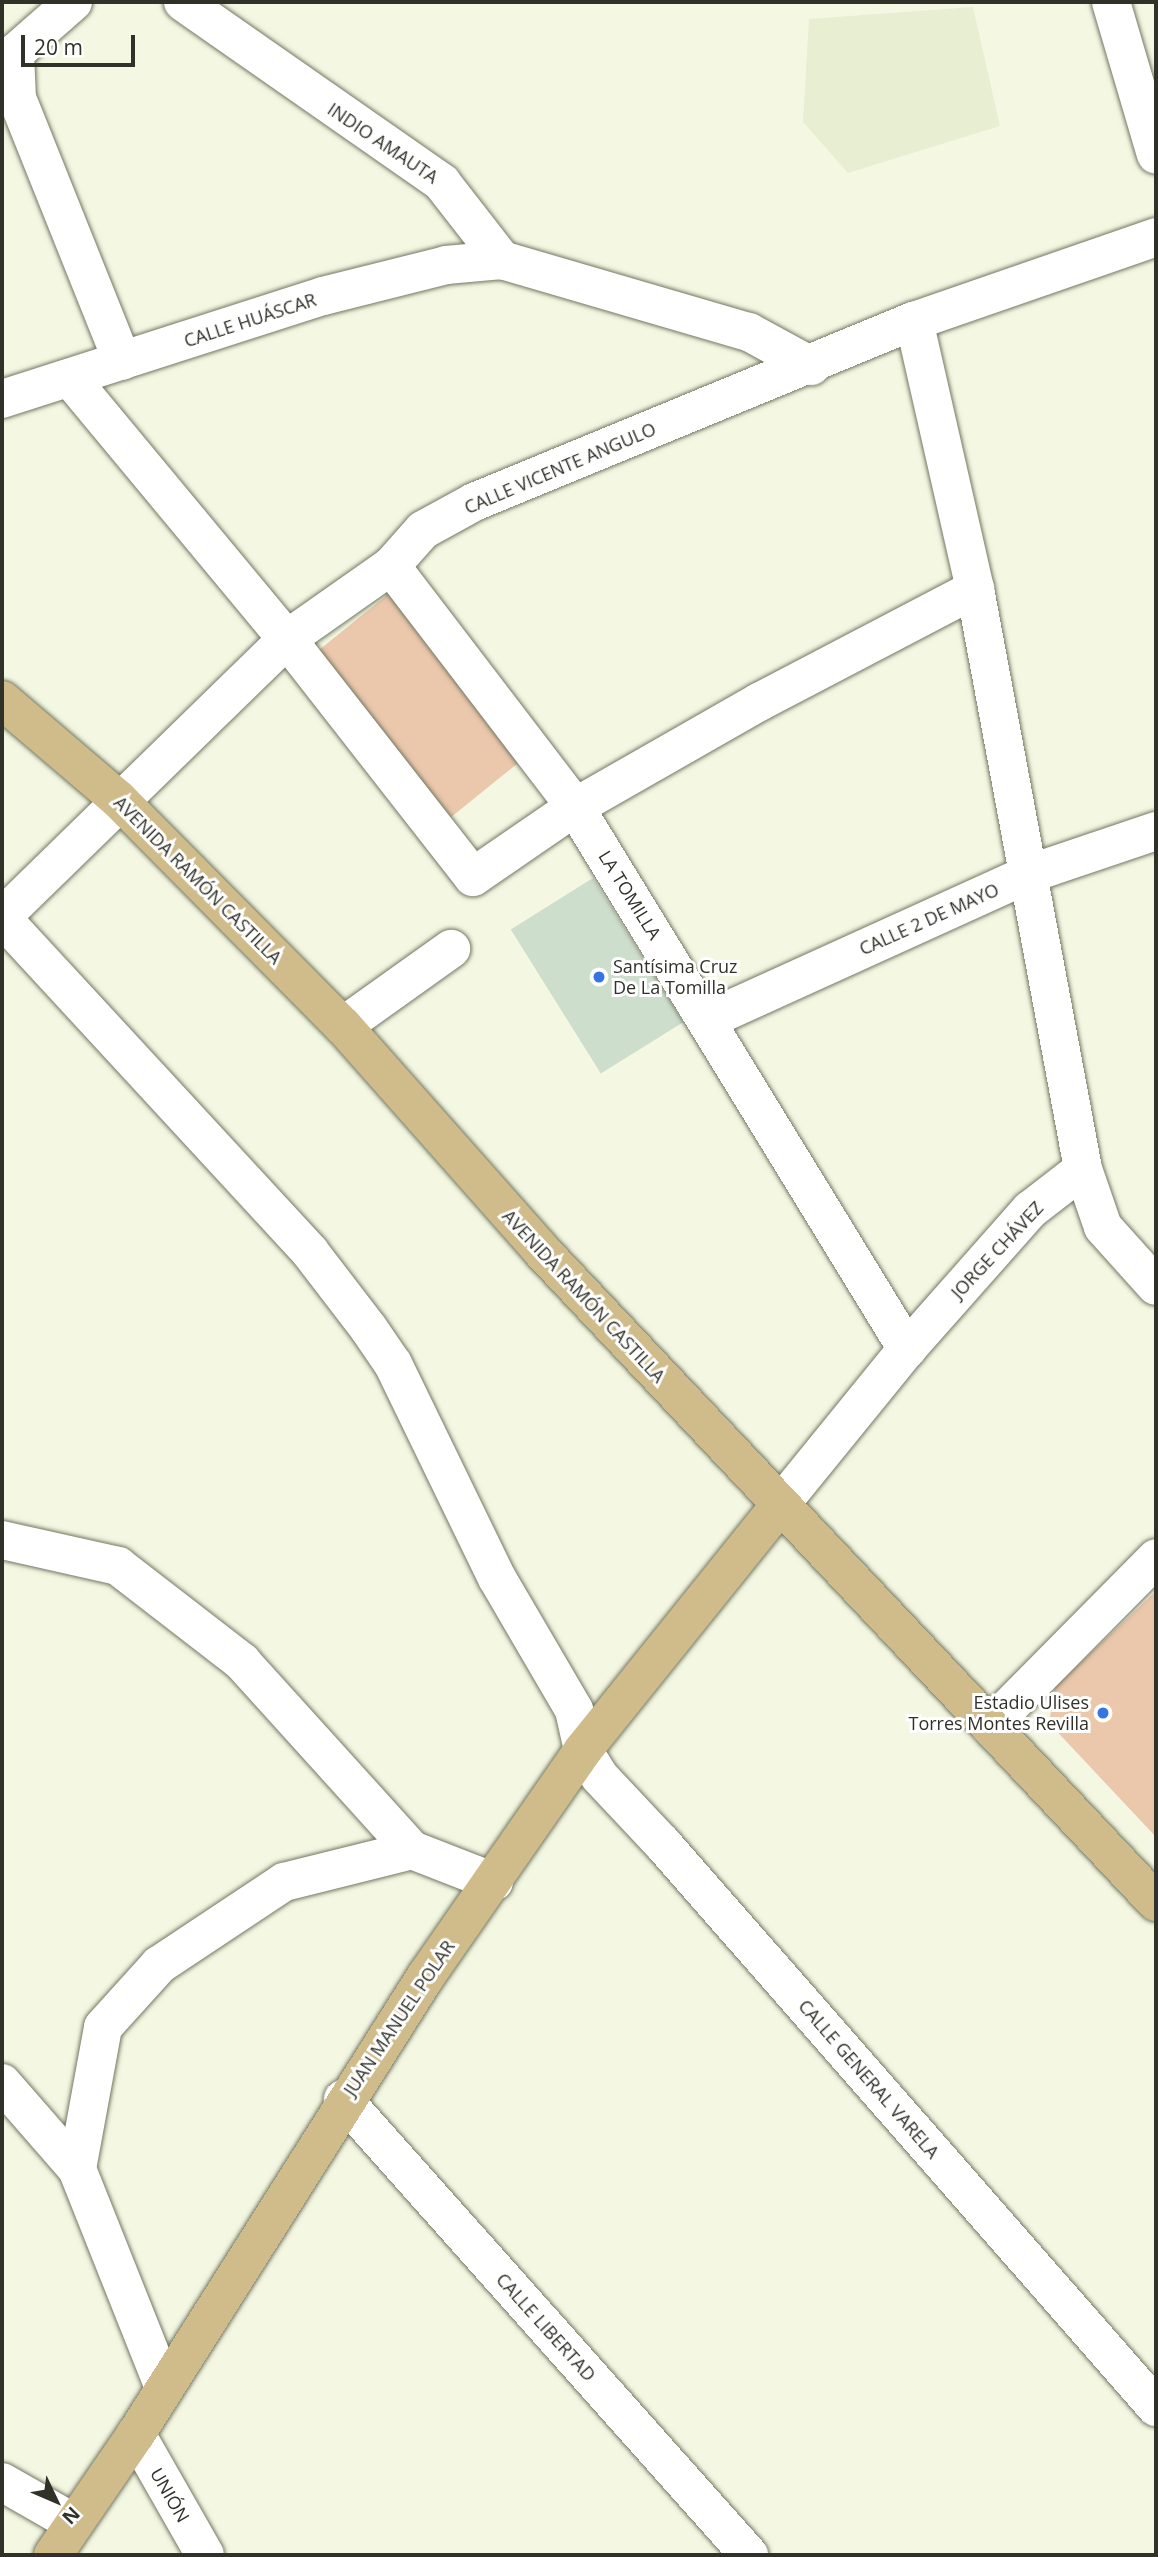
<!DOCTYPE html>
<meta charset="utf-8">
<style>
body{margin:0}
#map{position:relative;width:1158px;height:2557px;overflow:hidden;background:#f4f8e2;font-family:"Open Sans",sans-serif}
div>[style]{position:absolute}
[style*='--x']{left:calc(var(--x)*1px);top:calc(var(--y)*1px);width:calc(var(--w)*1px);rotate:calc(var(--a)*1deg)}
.built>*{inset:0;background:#e8eed1}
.green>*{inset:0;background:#ebc7ac;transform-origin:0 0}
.building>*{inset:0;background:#cddecd;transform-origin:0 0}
.roads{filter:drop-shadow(0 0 2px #737763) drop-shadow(0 0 2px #737763)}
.minor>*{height:38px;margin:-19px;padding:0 19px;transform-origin:19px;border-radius:19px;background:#fff}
.major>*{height:38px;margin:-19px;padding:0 19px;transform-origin:19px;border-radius:19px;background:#cfbc8a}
.dots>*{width:19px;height:19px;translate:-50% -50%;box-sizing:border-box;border:4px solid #fff;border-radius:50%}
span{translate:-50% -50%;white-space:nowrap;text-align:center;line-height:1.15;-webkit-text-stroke:6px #fff;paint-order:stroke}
.street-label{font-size:18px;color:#303229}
.poi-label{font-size:18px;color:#303229}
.left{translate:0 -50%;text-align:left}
.right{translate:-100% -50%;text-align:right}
.frame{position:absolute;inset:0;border:4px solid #303229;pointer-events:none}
.north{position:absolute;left:21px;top:2466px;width:70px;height:70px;-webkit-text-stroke:5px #fff;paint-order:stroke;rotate:134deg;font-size:19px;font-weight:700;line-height:28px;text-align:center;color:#303229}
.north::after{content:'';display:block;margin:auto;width:24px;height:32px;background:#303229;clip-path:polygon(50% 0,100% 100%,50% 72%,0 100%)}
.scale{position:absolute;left:21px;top:35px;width:114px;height:32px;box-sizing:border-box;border:4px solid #303229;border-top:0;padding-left:9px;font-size:21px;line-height:24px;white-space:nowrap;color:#303229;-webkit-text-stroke:5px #fff;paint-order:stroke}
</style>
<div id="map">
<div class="built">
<i style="clip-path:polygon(973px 7px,1000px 126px,848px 173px,803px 122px,809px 19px)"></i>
</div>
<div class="green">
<i style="left:392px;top:591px;width:213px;height:101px;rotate:51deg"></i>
<i style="clip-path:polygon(1156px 1591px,1156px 1837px,1049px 1723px,1055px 1687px)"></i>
</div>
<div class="building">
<i style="left:593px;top:878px;width:170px;height:97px;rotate:58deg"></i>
</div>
<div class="roads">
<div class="minor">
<i style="--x:73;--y:2;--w:77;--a:138.7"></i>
<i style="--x:15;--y:53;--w:45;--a:87.5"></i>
<i style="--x:17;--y:98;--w:283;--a:68.2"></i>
<i style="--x:183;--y:2;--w:316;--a:34.9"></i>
<i style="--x:442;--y:183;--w:98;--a:52.1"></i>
<i style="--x:502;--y:260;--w:257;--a:16.3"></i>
<i style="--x:749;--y:332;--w:71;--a:28.7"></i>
<i style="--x:1111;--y:2;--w:159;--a:73.6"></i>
<i style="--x:70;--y:378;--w:339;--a:50.3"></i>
<i style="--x:287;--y:639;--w:302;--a:52"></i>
<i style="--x:473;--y:877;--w:124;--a:-34.5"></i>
<i style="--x:575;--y:807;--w:212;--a:-29.7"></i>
<i style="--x:759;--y:702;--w:244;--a:-27.6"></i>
<i style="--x:975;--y:589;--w:275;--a:-102.8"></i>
<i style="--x:2;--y:399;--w:337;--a:-17.8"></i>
<i style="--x:323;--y:296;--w:127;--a:-14.1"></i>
<i style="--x:446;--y:265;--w:56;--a:-5.1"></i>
<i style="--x:391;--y:566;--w:303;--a:52.6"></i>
<i style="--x:575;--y:807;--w:636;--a:58.51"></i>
<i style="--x:975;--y:589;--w:590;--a:79.45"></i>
<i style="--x:1083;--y:1169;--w:61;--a:71"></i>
<i style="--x:1103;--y:1227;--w:79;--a:48.1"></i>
<i style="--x:2;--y:917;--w:398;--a:-44.3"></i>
<i style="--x:287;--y:639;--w:127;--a:-35.1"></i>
<i style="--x:391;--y:566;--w:48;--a:-48.4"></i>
<i style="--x:423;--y:530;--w:58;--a:-28.8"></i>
<i style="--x:474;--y:502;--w:476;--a:-22.4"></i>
<i style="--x:914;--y:321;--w:256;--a:-19.1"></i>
<i style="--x:2;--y:918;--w:454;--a:47.3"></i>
<i style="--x:310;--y:1252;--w:97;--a:52.5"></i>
<i style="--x:369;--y:1329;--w:42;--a:55.6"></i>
<i style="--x:393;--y:1364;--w:238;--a:64.1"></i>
<i style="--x:497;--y:1578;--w:153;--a:59.7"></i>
<i style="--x:574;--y:1710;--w:41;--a:77.3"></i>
<i style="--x:583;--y:1750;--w:31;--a:58"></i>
<i style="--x:599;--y:1776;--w:92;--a:46.8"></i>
<i style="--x:662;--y:1843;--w:750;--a:48.79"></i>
<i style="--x:707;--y:1020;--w:350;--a:-24.4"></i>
<i style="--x:1026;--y:875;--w:137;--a:-18.7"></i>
<i style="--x:343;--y:1026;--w:133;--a:-35.5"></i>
<i style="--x:780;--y:1505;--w:201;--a:-50.9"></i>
<i style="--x:907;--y:1349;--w:186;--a:-48.5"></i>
<i style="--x:1030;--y:1210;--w:67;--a:-37.7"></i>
<i style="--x:2;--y:1540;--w:119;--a:12.6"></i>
<i style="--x:118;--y:1566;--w:157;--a:37.7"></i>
<i style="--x:242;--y:1662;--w:253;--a:47.9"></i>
<i style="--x:990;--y:1726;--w:236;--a:-45.3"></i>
<i style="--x:2;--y:2083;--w:114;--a:48.9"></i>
<i style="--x:343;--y:2099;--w:611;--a:48.32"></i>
<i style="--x:163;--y:2385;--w:232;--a:-111.7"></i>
<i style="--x:77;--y:2169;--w:144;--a:-79.6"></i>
<i style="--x:103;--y:2027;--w:84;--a:-47.9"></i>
<i style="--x:159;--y:1965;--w:150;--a:-33.6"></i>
<i style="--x:284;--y:1882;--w:132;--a:-14"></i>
<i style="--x:412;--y:1850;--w:88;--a:21.3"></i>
<i style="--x:136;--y:2434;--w:139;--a:60.3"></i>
<i style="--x:2;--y:2482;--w:83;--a:29.7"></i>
</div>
<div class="major">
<i style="--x:2;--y:700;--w:153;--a:40.5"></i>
<i style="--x:118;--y:799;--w:320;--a:45.3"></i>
<i style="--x:343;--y:1026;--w:298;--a:48.5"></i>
<i style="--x:540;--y:1249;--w:898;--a:46.67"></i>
<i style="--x:53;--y:2555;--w:147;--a:-55.6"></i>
<i style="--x:136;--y:2434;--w:542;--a:-57.66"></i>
<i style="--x:426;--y:1976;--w:275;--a:-55.2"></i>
<i style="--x:583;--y:1750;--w:314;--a:-51.2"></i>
</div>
</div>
<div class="dots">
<i style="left:599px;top:977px;background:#3574e2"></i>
<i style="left:1103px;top:1713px;background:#3574e2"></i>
</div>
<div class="street-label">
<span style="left:383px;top:143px;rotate:34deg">INDIO AMAUTA</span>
<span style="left:250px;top:320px;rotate:-18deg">CALLE HUÁSCAR</span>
<span style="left:560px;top:468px;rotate:-23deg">CALLE VICENTE ANGULO</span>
<span style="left:198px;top:880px;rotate:45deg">AVENIDA RAMÓN CASTILLA</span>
<span style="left:630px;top:895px;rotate:58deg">LA TOMILLA</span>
<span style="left:929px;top:919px;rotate:-24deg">CALLE 2 DE MAYO</span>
<span style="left:997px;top:1250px;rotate:-47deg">JORGE CHÁVEZ</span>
<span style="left:584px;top:1296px;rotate:47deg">AVENIDA RAMÓN CASTILLA</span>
<span style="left:399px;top:2018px;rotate:-56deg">JUAN MANUEL POLAR</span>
<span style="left:869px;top:2079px;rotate:49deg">CALLE GENERAL VARELA</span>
<span style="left:546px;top:2327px;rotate:48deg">CALLE LIBERTAD</span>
<span style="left:170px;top:2495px;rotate:60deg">UNIÓN</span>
</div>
<div class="poi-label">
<span class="left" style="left:613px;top:977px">Santísima Cruz<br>De La Tomilla</span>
<span class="right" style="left:1089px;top:1713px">Estadio Ulises<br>Torres Montes Revilla</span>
</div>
<div class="frame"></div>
<div class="north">N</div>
<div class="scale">20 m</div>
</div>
